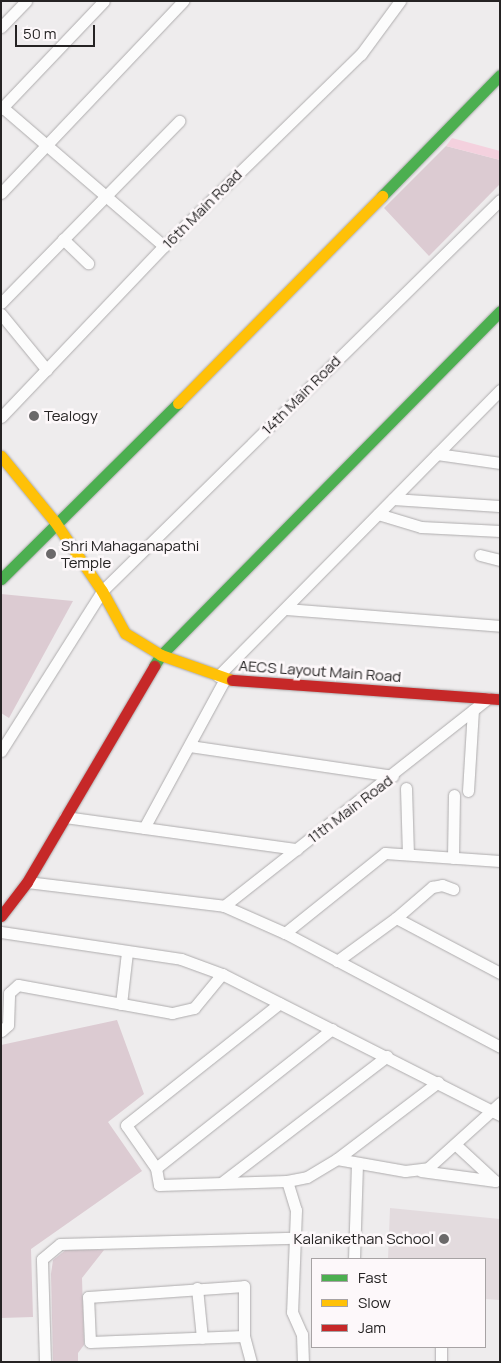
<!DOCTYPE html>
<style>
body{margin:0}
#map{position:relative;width:501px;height:1363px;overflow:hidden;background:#eeeced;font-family:Manrope,sans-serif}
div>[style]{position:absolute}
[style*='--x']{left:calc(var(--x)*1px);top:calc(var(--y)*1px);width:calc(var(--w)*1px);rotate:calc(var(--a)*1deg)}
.built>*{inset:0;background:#e3dbde}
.green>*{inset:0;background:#dccbd2}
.water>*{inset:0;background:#f4d1de}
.roads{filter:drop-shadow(0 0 1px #aeacad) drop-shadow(0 0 1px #aeacad)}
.street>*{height:11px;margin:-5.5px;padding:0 5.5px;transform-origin:5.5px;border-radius:5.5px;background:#fcfcfc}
.fast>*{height:11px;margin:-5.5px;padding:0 5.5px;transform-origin:5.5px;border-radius:5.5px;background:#4caf50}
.slow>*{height:11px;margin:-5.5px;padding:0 5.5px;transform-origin:5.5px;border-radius:5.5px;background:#ffc107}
.jam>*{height:11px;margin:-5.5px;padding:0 5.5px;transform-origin:5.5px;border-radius:5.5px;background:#c62828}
.dots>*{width:14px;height:14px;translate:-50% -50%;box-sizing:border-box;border:2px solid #fdf8fa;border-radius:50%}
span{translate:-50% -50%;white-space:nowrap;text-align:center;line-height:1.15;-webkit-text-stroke:5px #fdf8fa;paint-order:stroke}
.street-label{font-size:15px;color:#252323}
.poi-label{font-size:15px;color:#252323}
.left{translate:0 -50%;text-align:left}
.right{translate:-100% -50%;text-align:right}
.frame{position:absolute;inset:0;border:2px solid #252323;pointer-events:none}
.legend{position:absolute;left:311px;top:1258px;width:175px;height:90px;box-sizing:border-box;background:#fdf8fa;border:1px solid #a7a3a4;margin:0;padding:6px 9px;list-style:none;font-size:15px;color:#252323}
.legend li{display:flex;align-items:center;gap:10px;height:25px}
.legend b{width:25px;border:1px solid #a7a3a4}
.scale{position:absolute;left:15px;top:25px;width:80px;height:22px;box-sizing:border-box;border:2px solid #252323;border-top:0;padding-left:6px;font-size:15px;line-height:18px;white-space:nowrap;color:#252323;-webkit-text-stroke:4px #fdf8fa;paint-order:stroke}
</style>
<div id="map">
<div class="built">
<i style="clip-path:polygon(390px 1208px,500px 1219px,500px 1300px,485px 1299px,485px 1259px,388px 1259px)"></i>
</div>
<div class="green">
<i style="clip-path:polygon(446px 146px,500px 160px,500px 184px,429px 256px,384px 208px)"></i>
<i style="clip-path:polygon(1px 594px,73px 601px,9px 718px,1px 713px)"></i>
<i style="clip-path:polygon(117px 1020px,144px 1094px,108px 1122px,142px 1171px,31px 1249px,33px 1317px,1px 1318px,1px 1045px)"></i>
<i style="clip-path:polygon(67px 1249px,104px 1250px,82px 1278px,84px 1345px,78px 1353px,78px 1362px,53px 1362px,51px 1274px,53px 1260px)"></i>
</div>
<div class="water">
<i style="clip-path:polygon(452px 138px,500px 151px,500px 160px,446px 146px)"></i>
</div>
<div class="roads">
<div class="street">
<i style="--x:1;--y:27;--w:36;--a:-46"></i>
<i style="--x:1;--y:106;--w:215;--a:40.7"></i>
<i style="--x:1;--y:109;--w:149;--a:-46.4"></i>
<i style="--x:1;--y:193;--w:265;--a:-46.5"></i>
<i style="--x:63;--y:239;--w:35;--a:44"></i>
<i style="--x:1;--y:303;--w:255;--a:-45.6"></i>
<i style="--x:1;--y:314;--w:72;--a:50.6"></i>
<i style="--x:1;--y:417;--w:236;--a:-46.4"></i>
<i style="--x:164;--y:246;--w:275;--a:-44.3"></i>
<i style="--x:361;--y:54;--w:66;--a:-53.7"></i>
<i style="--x:437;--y:454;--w:64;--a:8.1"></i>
<i style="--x:393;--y:499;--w:106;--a:3.8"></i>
<i style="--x:378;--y:514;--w:45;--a:16.8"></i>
<i style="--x:421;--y:527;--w:79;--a:2.9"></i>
<i style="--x:480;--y:555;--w:21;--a:14"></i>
<i style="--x:286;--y:609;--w:215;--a:4.5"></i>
<i style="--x:218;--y:676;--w:402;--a:-45.4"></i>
<i style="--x:190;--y:746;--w:205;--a:8.4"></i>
<i style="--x:1;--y:751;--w:189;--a:-57.7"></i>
<i style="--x:102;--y:591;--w:558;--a:-44.49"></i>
<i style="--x:406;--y:788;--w:66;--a:88.3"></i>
<i style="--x:468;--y:791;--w:81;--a:-86.5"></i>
<i style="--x:65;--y:817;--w:234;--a:7.9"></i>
<i style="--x:144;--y:828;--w:170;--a:-61.5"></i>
<i style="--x:453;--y:858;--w:63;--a:-89.1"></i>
<i style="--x:27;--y:882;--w:198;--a:6.9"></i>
<i style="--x:224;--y:906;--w:67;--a:23.9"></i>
<i style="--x:285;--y:933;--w:243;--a:27.9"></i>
<i style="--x:224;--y:906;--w:336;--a:-38.2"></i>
<i style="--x:396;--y:918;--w:48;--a:-40.7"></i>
<i style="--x:432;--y:887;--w:10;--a:-11"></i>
<i style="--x:442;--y:885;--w:12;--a:20"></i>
<i style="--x:1;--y:932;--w:182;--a:8.5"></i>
<i style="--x:181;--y:959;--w:44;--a:20.1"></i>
<i style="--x:222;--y:974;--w:312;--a:26.9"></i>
<i style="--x:285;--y:933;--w:128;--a:-38.7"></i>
<i style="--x:385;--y:853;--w:115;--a:4"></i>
<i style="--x:337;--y:961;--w:73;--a:-36.1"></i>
<i style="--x:396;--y:918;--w:118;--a:27.9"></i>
<i style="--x:121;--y:1004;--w:52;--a:-83.4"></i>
<i style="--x:332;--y:1029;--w:224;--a:141.7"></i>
<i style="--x:156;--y:1168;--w:17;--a:80"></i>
<i style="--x:159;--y:1185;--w:128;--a:-1.8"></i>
<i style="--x:287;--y:1181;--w:20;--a:-11"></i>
<i style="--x:307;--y:1177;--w:35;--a:-31"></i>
<i style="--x:337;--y:1159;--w:127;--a:-37.3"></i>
<i style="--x:1;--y:1031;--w:9;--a:-41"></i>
<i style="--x:8;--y:1025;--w:32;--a:-88"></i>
<i style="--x:9;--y:993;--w:12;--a:-42"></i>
<i style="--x:18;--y:985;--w:157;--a:10.3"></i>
<i style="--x:172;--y:1013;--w:23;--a:-13"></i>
<i style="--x:194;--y:1008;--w:44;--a:-50.5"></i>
<i style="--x:456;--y:1145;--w:53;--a:42.7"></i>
<i style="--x:337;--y:1159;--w:69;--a:10"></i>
<i style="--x:405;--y:1171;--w:23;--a:-7"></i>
<i style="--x:428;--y:1168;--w:97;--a:-42.1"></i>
<i style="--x:156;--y:1168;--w:52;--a:-124.9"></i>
<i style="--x:126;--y:1125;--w:196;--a:-38.4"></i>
<i style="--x:421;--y:1171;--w:75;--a:7.7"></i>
<i style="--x:287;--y:1181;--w:30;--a:73"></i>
<i style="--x:296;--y:1210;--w:102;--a:92.2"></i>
<i style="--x:292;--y:1312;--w:24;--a:66"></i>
<i style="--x:302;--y:1334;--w:28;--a:88"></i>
<i style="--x:221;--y:1183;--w:209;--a:-37.4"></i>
<i style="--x:354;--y:1259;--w:96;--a:-88.2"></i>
<i style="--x:197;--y:1288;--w:50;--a:84.3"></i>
<i style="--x:244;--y:1336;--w:154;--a:177.8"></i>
<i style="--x:90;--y:1342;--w:45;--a:-92.5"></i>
<i style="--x:88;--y:1297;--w:156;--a:-4"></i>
<i style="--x:244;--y:1286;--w:50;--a:90"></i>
<i style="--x:244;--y:1336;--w:27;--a:75"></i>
<i style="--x:45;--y:1362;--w:103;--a:-91.7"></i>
<i style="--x:42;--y:1259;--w:23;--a:-40"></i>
<i style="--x:60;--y:1244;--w:235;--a:-1.5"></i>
<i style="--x:441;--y:1362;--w:15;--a:-90"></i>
</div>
<div class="fast">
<i style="--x:382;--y:196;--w:169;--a:-45.7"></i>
<i style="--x:1;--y:579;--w:250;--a:-44.8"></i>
<i style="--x:154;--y:666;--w:13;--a:-58"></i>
<i style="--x:161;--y:655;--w:483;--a:-45.4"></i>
</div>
<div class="slow">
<i style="--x:178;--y:403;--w:291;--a:-45.4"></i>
<i style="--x:1;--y:456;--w:85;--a:50.7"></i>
<i style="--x:55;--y:522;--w:83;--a:55.7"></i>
<i style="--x:102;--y:591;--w:48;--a:61.3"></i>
<i style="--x:125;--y:633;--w:42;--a:31.4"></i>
<i style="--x:161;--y:655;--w:75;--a:19.4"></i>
</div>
<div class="jam">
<i style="--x:232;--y:680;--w:269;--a:4.1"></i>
<i style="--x:1;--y:916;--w:43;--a:-52.6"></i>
<i style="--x:27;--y:882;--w:251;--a:-59.5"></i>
</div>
</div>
<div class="dots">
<i style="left:34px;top:416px;background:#6b696a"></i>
<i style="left:51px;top:554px;background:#6b696a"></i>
<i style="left:444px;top:1239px;background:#6b696a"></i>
</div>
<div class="street-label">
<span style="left:202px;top:209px;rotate:-45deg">16th Main Road</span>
<span style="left:301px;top:395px;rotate:-45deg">14th Main Road</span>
<span style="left:320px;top:671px;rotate:4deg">AECS Layout Main Road</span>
<span style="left:350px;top:809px;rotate:-37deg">11th Main Road</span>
</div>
<div class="poi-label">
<span class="left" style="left:44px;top:416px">Tealogy</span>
<span class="left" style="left:61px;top:554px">Shri Mahaganapathi<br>Temple</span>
<span class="right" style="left:434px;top:1239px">Kalanikethan School</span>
</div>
<div class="frame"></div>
<ul class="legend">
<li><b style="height:6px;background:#4caf50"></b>Fast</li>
<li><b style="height:6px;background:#ffc107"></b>Slow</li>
<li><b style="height:6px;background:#c62828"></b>Jam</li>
</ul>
<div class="scale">50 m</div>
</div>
